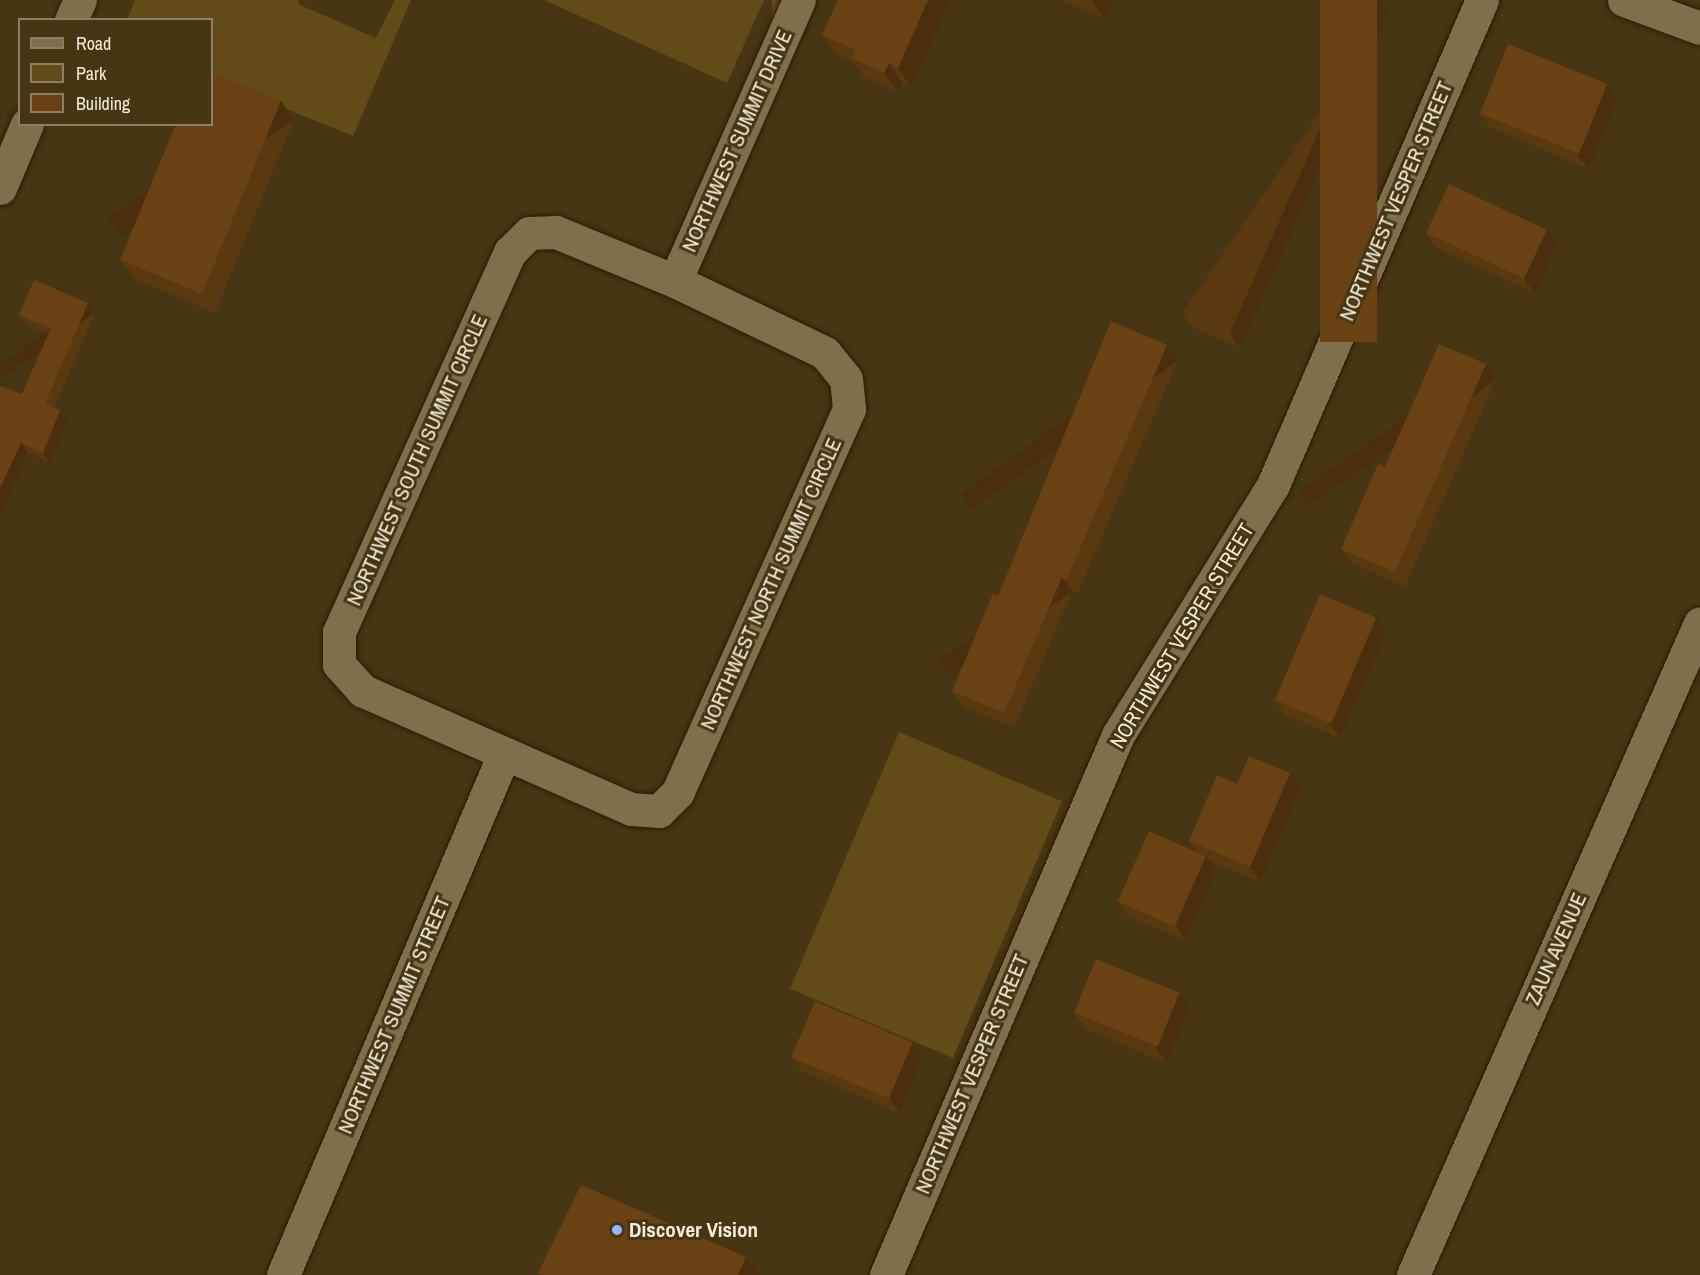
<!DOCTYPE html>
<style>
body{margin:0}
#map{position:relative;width:1700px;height:1275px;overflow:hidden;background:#463614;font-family:"Archivo Narrow",sans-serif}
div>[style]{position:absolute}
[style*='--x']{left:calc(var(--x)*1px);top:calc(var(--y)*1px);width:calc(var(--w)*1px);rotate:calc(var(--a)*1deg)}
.green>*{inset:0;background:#614b17;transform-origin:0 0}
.roads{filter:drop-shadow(0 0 2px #2c1d00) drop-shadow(0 0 2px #2c1d00)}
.minor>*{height:33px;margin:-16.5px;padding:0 16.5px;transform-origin:16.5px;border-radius:16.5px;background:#806f4c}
.wall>*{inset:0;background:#5a3810}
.shaded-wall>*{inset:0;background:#4a2e0d;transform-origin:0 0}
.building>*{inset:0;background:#694113;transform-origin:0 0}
.dots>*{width:16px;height:16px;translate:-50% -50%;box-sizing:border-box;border:3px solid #463614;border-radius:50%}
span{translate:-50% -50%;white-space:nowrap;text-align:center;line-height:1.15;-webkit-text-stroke:6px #463614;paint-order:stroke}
.street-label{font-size:21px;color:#f5ecd9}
.poi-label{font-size:21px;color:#f5ecd9;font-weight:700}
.left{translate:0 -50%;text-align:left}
.legend{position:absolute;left:18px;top:18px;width:195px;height:108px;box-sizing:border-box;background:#463614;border:2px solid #8c7f63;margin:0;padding:8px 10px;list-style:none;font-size:18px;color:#f5ecd9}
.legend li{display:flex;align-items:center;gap:12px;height:30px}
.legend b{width:30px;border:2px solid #8c7f63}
</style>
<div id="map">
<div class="green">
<i style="clip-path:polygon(135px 0,297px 0,300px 5px,376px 38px,395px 0,411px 0,353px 136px,212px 79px,212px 20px,127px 20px)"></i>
<i style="clip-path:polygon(544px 0,764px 0,727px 83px)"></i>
<i style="left:772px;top:0;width:7px;height:93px"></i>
<i style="left:899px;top:732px;width:177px;height:279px;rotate:23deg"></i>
</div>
<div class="roads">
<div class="minor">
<i style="--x:1624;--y:0;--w:81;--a:20.2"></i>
<i style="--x:71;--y:20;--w:22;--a:-66"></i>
<i style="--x:0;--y:188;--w:69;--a:-67.1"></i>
<i style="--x:556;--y:232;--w:129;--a:22.4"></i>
<i style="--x:675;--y:281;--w:166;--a:25.6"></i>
<i style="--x:825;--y:353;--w:33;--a:51"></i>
<i style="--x:846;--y:379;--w:30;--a:84"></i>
<i style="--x:849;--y:409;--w:419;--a:114.1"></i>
<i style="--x:678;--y:792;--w:27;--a:135"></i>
<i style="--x:659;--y:811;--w:28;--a:-176"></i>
<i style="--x:631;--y:809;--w:293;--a:-156.2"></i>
<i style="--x:363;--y:691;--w:36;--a:-132"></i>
<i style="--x:339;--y:664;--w:32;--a:-90"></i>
<i style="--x:339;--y:632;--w:417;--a:-65.8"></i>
<i style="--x:510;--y:252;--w:27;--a:-45"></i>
<i style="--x:529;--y:233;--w:27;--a:-2"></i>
<i style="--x:675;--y:281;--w:307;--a:-66.2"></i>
<i style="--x:283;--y:1275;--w:566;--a:-67.01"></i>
<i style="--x:886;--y:1275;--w:588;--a:-66.75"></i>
<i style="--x:1118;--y:735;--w:294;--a:-58.2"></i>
<i style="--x:1273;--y:485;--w:528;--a:-66.69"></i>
<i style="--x:1413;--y:1275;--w:712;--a:-66.24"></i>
</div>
</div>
<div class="wall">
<i style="clip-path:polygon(838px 0,950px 0,911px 87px,902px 82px,898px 92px,864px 77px,853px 62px,835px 54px,822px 35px)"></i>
<i style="clip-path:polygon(1061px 0,1112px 0,1104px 19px)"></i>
<i style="clip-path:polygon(1388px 13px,1240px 348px,1192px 327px,1182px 313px)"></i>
<i style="clip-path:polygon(1617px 100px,1588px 169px,1490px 127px,1479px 113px)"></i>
<i style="clip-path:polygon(281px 101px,294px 120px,215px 313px,134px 279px,120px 260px)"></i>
<i style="clip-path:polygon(1426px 233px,1557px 243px,1535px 293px,1436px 248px)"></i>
<i style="clip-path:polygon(95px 313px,54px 408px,60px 410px,67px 420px,50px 463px,28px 453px,0 514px,0 389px,22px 394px,48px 334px,26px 325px,19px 315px)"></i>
<i style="clip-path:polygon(1167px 345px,1178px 360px,1077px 594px,1072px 592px,1014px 728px,962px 706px,952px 691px,998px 596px)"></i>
<i style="clip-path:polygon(1496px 379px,1405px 587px,1352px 563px,1341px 549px,1385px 467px)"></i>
<i style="clip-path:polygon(1386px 632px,1340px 738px,1284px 714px,1273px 699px)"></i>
<i style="clip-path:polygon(1290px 773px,1300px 788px,1260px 882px,1208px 860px,1216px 871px,1186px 941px,1128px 916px,1118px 901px,1197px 852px,1189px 841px,1237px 784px)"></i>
<i style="clip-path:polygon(1179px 993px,1189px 1008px,1166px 1063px,1084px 1028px,1074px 1013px)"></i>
<i style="clip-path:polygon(912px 1043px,922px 1057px,899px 1113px,802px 1071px,792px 1057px)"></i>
</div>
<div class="shaded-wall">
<i style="clip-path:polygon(928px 0,950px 0,911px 87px,898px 68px)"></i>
<i style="clip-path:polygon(1091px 0,1112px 0,1104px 19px)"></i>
<i style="clip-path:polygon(1377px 0,1379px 0,1388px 13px,1240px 348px,1230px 333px)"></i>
<i style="clip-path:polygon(889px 63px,902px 82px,898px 92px,884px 73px)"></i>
<i style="clip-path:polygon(1607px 85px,1617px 100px,1588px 169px,1577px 154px)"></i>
<i style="left:281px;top:101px;width:23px;height:209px;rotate:56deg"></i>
<i style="clip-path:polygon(1547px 229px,1557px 243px,1535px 293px,1524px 279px)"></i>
<i style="left:88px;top:303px;width:12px;height:110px;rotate:55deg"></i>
<i style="left:1167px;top:345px;width:19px;height:254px;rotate:54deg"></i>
<i style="left:1486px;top:364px;width:18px;height:227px;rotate:56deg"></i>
<i style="clip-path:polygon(60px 410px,67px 420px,50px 463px,43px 453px)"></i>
<i style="clip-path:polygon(21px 443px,28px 453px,0 514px,0 488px)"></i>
<i style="left:1062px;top:577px;width:18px;height:148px;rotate:56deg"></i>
<i style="clip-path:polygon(1376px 618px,1386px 632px,1340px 738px,1329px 723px)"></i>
<i style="clip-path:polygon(1290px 773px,1300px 788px,1260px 882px,1250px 867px)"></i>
<i style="clip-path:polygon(1206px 856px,1216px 871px,1186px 941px,1176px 926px)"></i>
<i style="clip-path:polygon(1179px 993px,1189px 1008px,1166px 1063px,1156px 1048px)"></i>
<i style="clip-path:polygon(912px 1043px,922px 1057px,899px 1113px,889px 1098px)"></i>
<i style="clip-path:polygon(746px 1257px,759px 1275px,738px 1275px)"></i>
</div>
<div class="building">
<i style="clip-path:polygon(838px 0,928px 0,898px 68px,889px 63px,884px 73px,851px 58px,855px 50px,822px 35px)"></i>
<i style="left:1320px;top:0;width:57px;height:342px"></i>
<i style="left:1508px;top:44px;width:107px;height:75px;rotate:22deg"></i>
<i style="clip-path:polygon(212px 73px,281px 101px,202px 294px,120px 260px,176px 124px,212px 124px)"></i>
<i style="left:1449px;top:184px;width:108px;height:54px;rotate:25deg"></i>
<i style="clip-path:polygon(34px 280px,88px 303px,45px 404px,60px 410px,43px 453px,21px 443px,0 488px,0 389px,1px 386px,22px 394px,51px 328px,19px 315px)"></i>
<i style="clip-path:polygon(1111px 321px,1167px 345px,1067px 579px,1062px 577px,1004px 713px,952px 691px,993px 594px,998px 596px)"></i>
<i style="clip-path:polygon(1439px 344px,1486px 364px,1395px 572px,1341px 549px,1378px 464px,1385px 467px)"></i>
<i style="left:1320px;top:594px;width:61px;height:115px;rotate:23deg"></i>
<i style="clip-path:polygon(1249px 756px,1290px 773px,1250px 867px,1189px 841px,1217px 775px,1237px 784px)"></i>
<i style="left:1149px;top:831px;width:62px;height:77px;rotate:24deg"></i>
<i style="left:1096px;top:959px;width:90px;height:58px;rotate:22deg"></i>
<i style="left:815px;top:1001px;width:106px;height:61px;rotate:23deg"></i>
<i style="clip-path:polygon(581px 1185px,746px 1257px,738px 1275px,543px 1275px,538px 1273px)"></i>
</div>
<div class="dots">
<i style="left:617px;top:1230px;background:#95b6fd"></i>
</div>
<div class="street-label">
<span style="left:737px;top:141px;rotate:-66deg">NORTHWEST SUMMIT DRIVE</span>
<span style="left:1396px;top:201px;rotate:-67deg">NORTHWEST VESPER STREET</span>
<span style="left:417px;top:460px;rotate:-66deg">NORTHWEST SOUTH SUMMIT CIRCLE</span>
<span style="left:771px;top:584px;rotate:-66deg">NORTHWEST NORTH SUMMIT CIRCLE</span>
<span style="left:1182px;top:636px;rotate:-59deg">NORTHWEST VESPER STREET</span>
<span style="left:1556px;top:949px;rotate:-66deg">ZAUN AVENUE</span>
<span style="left:394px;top:1015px;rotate:-67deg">NORTHWEST SUMMIT STREET</span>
<span style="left:972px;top:1074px;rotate:-67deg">NORTHWEST VESPER STREET</span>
</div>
<div class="poi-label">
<span class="left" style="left:629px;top:1230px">Discover Vision</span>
</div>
<ul class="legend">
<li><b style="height:8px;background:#806f4c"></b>Road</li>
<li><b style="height:16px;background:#614b17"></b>Park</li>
<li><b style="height:16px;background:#694113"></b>Building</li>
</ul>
</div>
